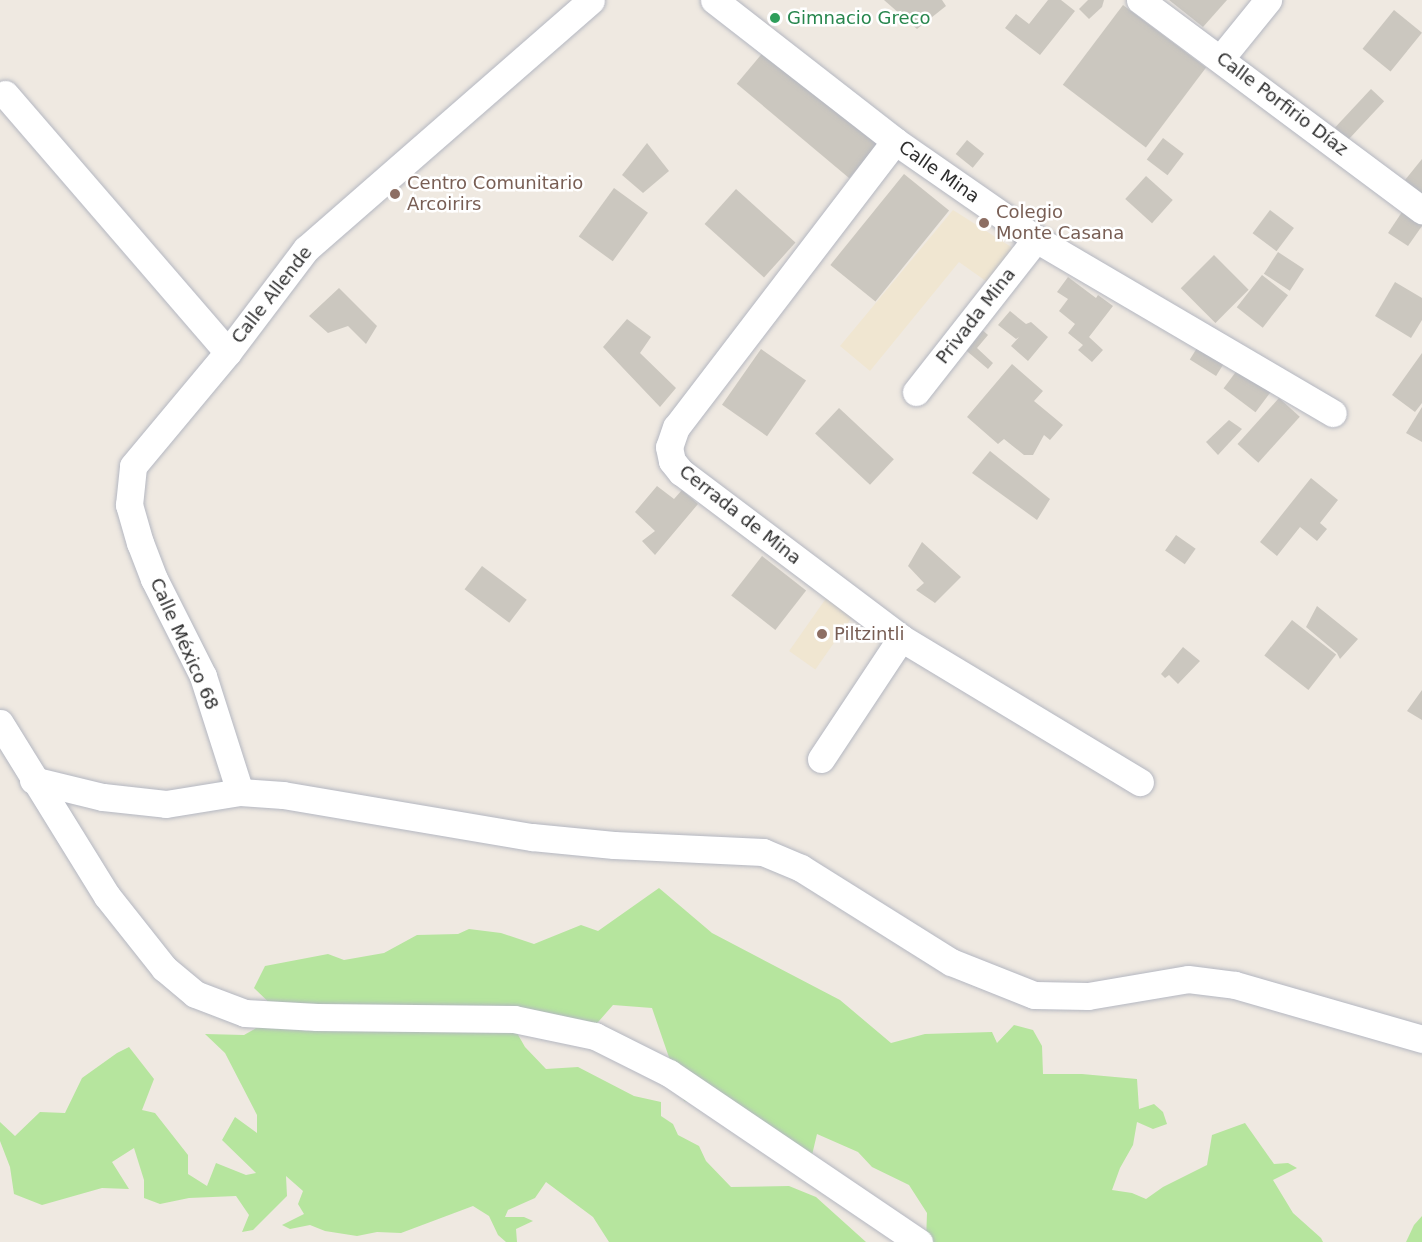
<!DOCTYPE html>
<meta charset="utf-8">
<style>
body{margin:0}
#map{position:relative;width:1422px;height:1242px;overflow:hidden;background:#efe9e1;font-family:"DejaVu Sans",sans-serif}
div>[style]{position:absolute}
[style*='--x']{left:calc(var(--x)*1px);top:calc(var(--y)*1px);width:calc(var(--w)*1px);rotate:calc(var(--a)*1deg)}
.education>*{inset:0;background:#f0e6d1;transform-origin:0 0}
.green>*{inset:0;background:#b6e59e}
.building>*{inset:0;background:#cbc7bf;transform-origin:0 0}
.roads{filter:drop-shadow(0 0 2px #b4b7c1) drop-shadow(0 0 2px #b4b7c1)}
.minor>*{height:27px;margin:-13.5px;padding:0 13.5px;transform-origin:13.5px;border-radius:13.5px;background:#fff}
.dots>*{width:16px;height:16px;translate:-50% -50%;box-sizing:border-box;border:3px solid #fff;border-radius:50%}
span{translate:-50% -50%;white-space:nowrap;text-align:center;line-height:1.15;-webkit-text-stroke:5px #fff;paint-order:stroke}
.leisure-label{font-size:18px;color:#27864d}
.left{translate:0 -50%;text-align:left}
.street-label{font-size:18px;color:#2e2e2e}
.education-label{font-size:18px;color:#785e54}
</style>
<div id="map">
<div class="education">
<i style="clip-path:polygon(953px 210px,1016px 250px,990px 284px,959px 262px,870px 371px,840px 346px)"></i>
<i style="left:827px;top:597px;width:32px;height:66px;rotate:35deg"></i>
</div>
<div class="green">
<i style="clip-path:polygon(659px 888px,712px 933px,840px 1000px,891px 1043px,925px 1034px,992px 1032px,997px 1043px,1014px 1025px,1033px 1030px,1042px 1046px,1043px 1074px,1082px 1074px,1137px 1079px,1139px 1109px,1154px 1104px,1163px 1112px,1167px 1124px,1153px 1129px,1137px 1122px,1133px 1145px,1120px 1168px,1112px 1190px,1132px 1193px,1146px 1199px,1163px 1187px,1207px 1165px,1212px 1135px,1245px 1123px,1274px 1164px,1288px 1163px,1297px 1168px,1273px 1180px,1293px 1213px,1321px 1238px,1323px 1242px,929px 1242px,926px 1241px,927px 1213px,909px 1185px,872px 1167px,858px 1152px,817px 1134px,812px 1155px,702px 1105px,684px 1101px,652px 1008px,613px 1005px,592px 1029px,513px 1026px,525px 1047px,546px 1069px,578px 1067px,634px 1096px,661px 1102px,661px 1116px,673px 1124px,678px 1135px,699px 1146px,706px 1161px,731px 1187px,789px 1186px,816px 1197px,866px 1242px,609px 1242px,593px 1217px,546px 1182px,535px 1198px,508px 1210px,505px 1217px,524px 1217px,533px 1221px,516px 1229px,517px 1242px,506px 1242px,498px 1235px,489px 1216px,473px 1206px,401px 1233px,377px 1232px,357px 1236px,325px 1231px,310px 1225px,290px 1229px,282px 1225px,304px 1214px,298px 1204px,303px 1191px,286px 1176px,287px 1196px,253px 1230px,242px 1232px,249px 1215px,236px 1196px,189px 1198px,160px 1204px,144px 1198px,144px 1180px,134px 1148px,112px 1162px,129px 1189px,102px 1188px,42px 1205px,14px 1194px,10px 1167px,0 1141px,0 1122px,15px 1136px,40px 1112px,65px 1113px,82px 1078px,117px 1053px,129px 1047px,154px 1079px,142px 1110px,155px 1113px,188px 1155px,188px 1174px,207px 1186px,216px 1163px,246px 1175px,256px 1173px,222px 1140px,235px 1117px,257px 1133px,257px 1115px,225px 1053px,205px 1034px,244px 1035px,265px 1023px,307px 1031px,320px 1013px,282px 1015px,254px 988px,265px 966px,328px 954px,344px 960px,384px 953px,417px 935px,458px 934px,469px 929px,501px 933px,534px 944px,581px 925px,598px 931px)"></i>
<i style="clip-path:polygon(1422px 1216px,1422px 1242px,1406px 1242px,1414px 1225px)"></i>
</div>
<div class="building">
<i style="clip-path:polygon(884px 0,942px 0,946px 6px,917px 29px)"></i>
<i style="clip-path:polygon(1048px 0,1061px 0,1075px 11px,1040px 55px,1005px 28px,1016px 14px,1029px 24px)"></i>
<i style="clip-path:polygon(1088px 0,1104px 0,1102px 7px,1089px 19px,1079px 9px)"></i>
<i style="clip-path:polygon(1169px 0,1227px 0,1203px 27px)"></i>
<i style="left:1123px;top:5px;width:104px;height:100px;rotate:37deg"></i>
<i style="left:1394px;top:10px;width:36px;height:50px;rotate:39deg"></i>
<i style="left:765px;top:50px;width:147px;height:44px;rotate:40deg"></i>
<i style="left:1371px;top:89px;width:18px;height:53px;rotate:43deg"></i>
<i style="left:1163px;top:138px;width:26px;height:27px;rotate:37deg"></i>
<i style="left:967px;top:140px;width:22px;height:18px;rotate:39deg"></i>
<i style="clip-path:polygon(647px 143px,669px 171px,643px 193px,622px 175px)"></i>
<i style="clip-path:polygon(1422px 159px,1422px 194px,1405px 180px)"></i>
<i style="left:904px;top:174px;width:58px;height:117px;rotate:39deg"></i>
<i style="left:1146px;top:176px;width:36px;height:31px;rotate:42deg"></i>
<i style="left:614px;top:188px;width:42px;height:60px;rotate:36deg"></i>
<i style="left:736px;top:189px;width:80px;height:47px;rotate:42deg"></i>
<i style="clip-path:polygon(1406px 206px,1422px 217px,1422px 226px,1408px 246px,1388px 233px)"></i>
<i style="left:1270px;top:210px;width:30px;height:29px;rotate:37deg"></i>
<i style="left:1278px;top:252px;width:31px;height:26px;rotate:33deg"></i>
<i style="left:1214px;top:255px;width:49px;height:47px;rotate:45deg"></i>
<i style="left:1262px;top:275px;width:33px;height:41px;rotate:38deg"></i>
<i style="clip-path:polygon(1068px 277px,1096px 298px,1098px 295px,1113px 306px,1089px 337px,1103px 350px,1092px 362px,1078px 350px,1083px 345px,1068px 333px,1075px 324px,1059px 311px,1068px 299px,1057px 292px)"></i>
<i style="clip-path:polygon(1395px 282px,1422px 298px,1422px 320px,1411px 338px,1375px 316px)"></i>
<i style="clip-path:polygon(339px 288px,377px 326px,366px 344px,348px 326px,328px 333px,309px 316px)"></i>
<i style="clip-path:polygon(1010px 311px,1026px 324px,1031px 322px,1048px 337px,1028px 361px,1011px 346px,1019px 337px,1016px 339px,998px 325px)"></i>
<i style="clip-path:polygon(627px 319px,651px 337px,640px 353px,676px 388px,660px 407px,603px 347px)"></i>
<i style="clip-path:polygon(979px 327px,988px 335px,977px 348px,993px 363px,988px 369px,962px 347px)"></i>
<i style="left:1202px;top:340px;width:31px;height:23px;rotate:32deg"></i>
<i style="left:761px;top:349px;width:55px;height:68px;rotate:35deg"></i>
<i style="clip-path:polygon(1422px 353px,1422px 403px,1415px 412px,1392px 395px)"></i>
<i style="clip-path:polygon(1012px 364px,1043px 391px,1034px 401px,1063px 425px,1050px 440px,1044px 435px,1033px 455px,1024px 455px,1004px 439px,998px 444px,967px 417px)"></i>
<i style="left:1241px;top:365px;width:40px;height:29px;rotate:37deg"></i>
<i style="left:1279px;top:398px;width:28px;height:62px;rotate:42deg"></i>
<i style="clip-path:polygon(1422px 407px,1422px 442px,1406px 433px)"></i>
<i style="left:839px;top:408px;width:75px;height:35px;rotate:43deg"></i>
<i style="clip-path:polygon(1229px 420px,1242px 429px,1218px 455px,1206px 442px)"></i>
<i style="clip-path:polygon(990px 451px,1050px 499px,1037px 520px,972px 473px)"></i>
<i style="clip-path:polygon(1311px 478px,1338px 500px,1320px 523px,1327px 529px,1317px 541px,1300px 527px,1277px 556px,1260px 542px)"></i>
<i style="clip-path:polygon(657px 486px,674px 499px,682px 490px,698px 504px,655px 555px,642px 541px,655px 531px,635px 512px)"></i>
<i style="left:1176px;top:535px;width:24px;height:19px;rotate:35deg"></i>
<i style="clip-path:polygon(922px 542px,961px 577px,935px 603px,916px 590px,924px 583px,908px 566px)"></i>
<i style="left:762px;top:556px;width:56px;height:50px;rotate:38deg"></i>
<i style="left:482px;top:566px;width:56px;height:29px;rotate:37deg"></i>
<i style="clip-path:polygon(1317px 606px,1358px 639px,1340px 659px,1337px 653px,1306px 627px)"></i>
<i style="left:1292px;top:620px;width:56px;height:45px;rotate:38deg"></i>
<i style="clip-path:polygon(1183px 647px,1200px 661px,1178px 684px,1169px 675px,1165px 678px,1161px 674px)"></i>
<i style="clip-path:polygon(1422px 690px,1422px 720px,1407px 711px)"></i>
</div>
<div class="roads">
<div class="minor">
<i style="--x:714;--y:0;--w:229;--a:37.9"></i>
<i style="--x:895;--y:141;--w:172;--a:34.8"></i>
<i style="--x:1036;--y:239;--w:344;--a:30.4"></i>
<i style="--x:1140;--y:0;--w:352;--a:36.7"></i>
<i style="--x:1221;--y:58;--w:75;--a:-51"></i>
<i style="--x:5;--y:94;--w:341;--a:49.2"></i>
<i style="--x:895;--y:141;--w:360;--a:127.4"></i>
<i style="--x:676;--y:427;--w:21;--a:109"></i>
<i style="--x:669;--y:447;--w:14;--a:78"></i>
<i style="--x:672;--y:461;--w:14;--a:51"></i>
<i style="--x:681;--y:472;--w:276;--a:37"></i>
<i style="--x:901;--y:638;--w:279;--a:31.1"></i>
<i style="--x:916;--y:392;--w:194;--a:-51.9"></i>
<i style="--x:0;--y:723;--w:203;--a:58.3"></i>
<i style="--x:107;--y:896;--w:92;--a:51.6"></i>
<i style="--x:164;--y:968;--w:40;--a:40"></i>
<i style="--x:195;--y:994;--w:53;--a:20.8"></i>
<i style="--x:245;--y:1013;--w:72;--a:3.2"></i>
<i style="--x:317;--y:1017;--w:197;--a:0.6"></i>
<i style="--x:514;--y:1019;--w:83;--a:11.9"></i>
<i style="--x:595;--y:1036;--w:83;--a:26.6"></i>
<i style="--x:669;--y:1073;--w:302;--a:34.1"></i>
<i style="--x:821;--y:759;--w:145;--a:-56.5"></i>
<i style="--x:33;--y:780;--w:72;--a:13.7"></i>
<i style="--x:103;--y:797;--w:63;--a:6.3"></i>
<i style="--x:166;--y:804;--w:75;--a:-9.2"></i>
<i style="--x:240;--y:792;--w:43;--a:4"></i>
<i style="--x:283;--y:795;--w:253;--a:9.6"></i>
<i style="--x:532;--y:837;--w:82;--a:5.6"></i>
<i style="--x:614;--y:845;--w:149;--a:2.7"></i>
<i style="--x:763;--y:852;--w:41;--a:22.8"></i>
<i style="--x:801;--y:868;--w:177;--a:32.1"></i>
<i style="--x:951;--y:962;--w:89;--a:21.7"></i>
<i style="--x:1034;--y:995;--w:54;--a:1.1"></i>
<i style="--x:1088;--y:996;--w:101;--a:-9.6"></i>
<i style="--x:1188;--y:979;--w:47;--a:7.3"></i>
<i style="--x:1235;--y:985;--w:195;--a:16.1"></i>
<i style="--x:240;--y:792;--w:122;--a:-107.7"></i>
<i style="--x:203;--y:676;--w:109;--a:-116.8"></i>
<i style="--x:154;--y:579;--w:39;--a:-111"></i>
<i style="--x:140;--y:543;--w:40;--a:-106"></i>
<i style="--x:129;--y:505;--w:39;--a:-84"></i>
<i style="--x:133;--y:466;--w:148;--a:-50.2"></i>
<i style="--x:228;--y:352;--w:129;--a:-52.9"></i>
<i style="--x:306;--y:249;--w:378;--a:-41.1"></i>
</div>
</div>
<div class="dots">
<i style="left:775px;top:18px;background:#2e9e5b"></i>
<i style="left:395px;top:194px;background:#8d6e63"></i>
<i style="left:984px;top:223px;background:#8d6e63"></i>
<i style="left:822px;top:634px;background:#8d6e63"></i>
</div>
<div class="leisure-label">
<span class="left" style="left:787px;top:18px">Gimnacio Greco</span>
</div>
<div class="street-label">
<span style="left:1282px;top:104px;rotate:37deg">Calle Porfirio Díaz</span>
<span style="left:939px;top:172px;rotate:35deg">Calle Mina</span>
<span style="left:272px;top:295px;rotate:-52deg">Calle Allende</span>
<span style="left:976px;top:316px;rotate:-52deg">Privada Mina</span>
<span style="left:740px;top:515px;rotate:38deg">Cerrada de Mina</span>
<span style="left:184px;top:644px;rotate:66deg">Calle México 68</span>
</div>
<div class="education-label">
<span class="left" style="left:407px;top:194px">Centro Comunitario<br>Arcoirirs</span>
<span class="left" style="left:996px;top:223px">Colegio<br>Monte Casana</span>
<span class="left" style="left:834px;top:634px">Piltzintli</span>
</div>
</div>
